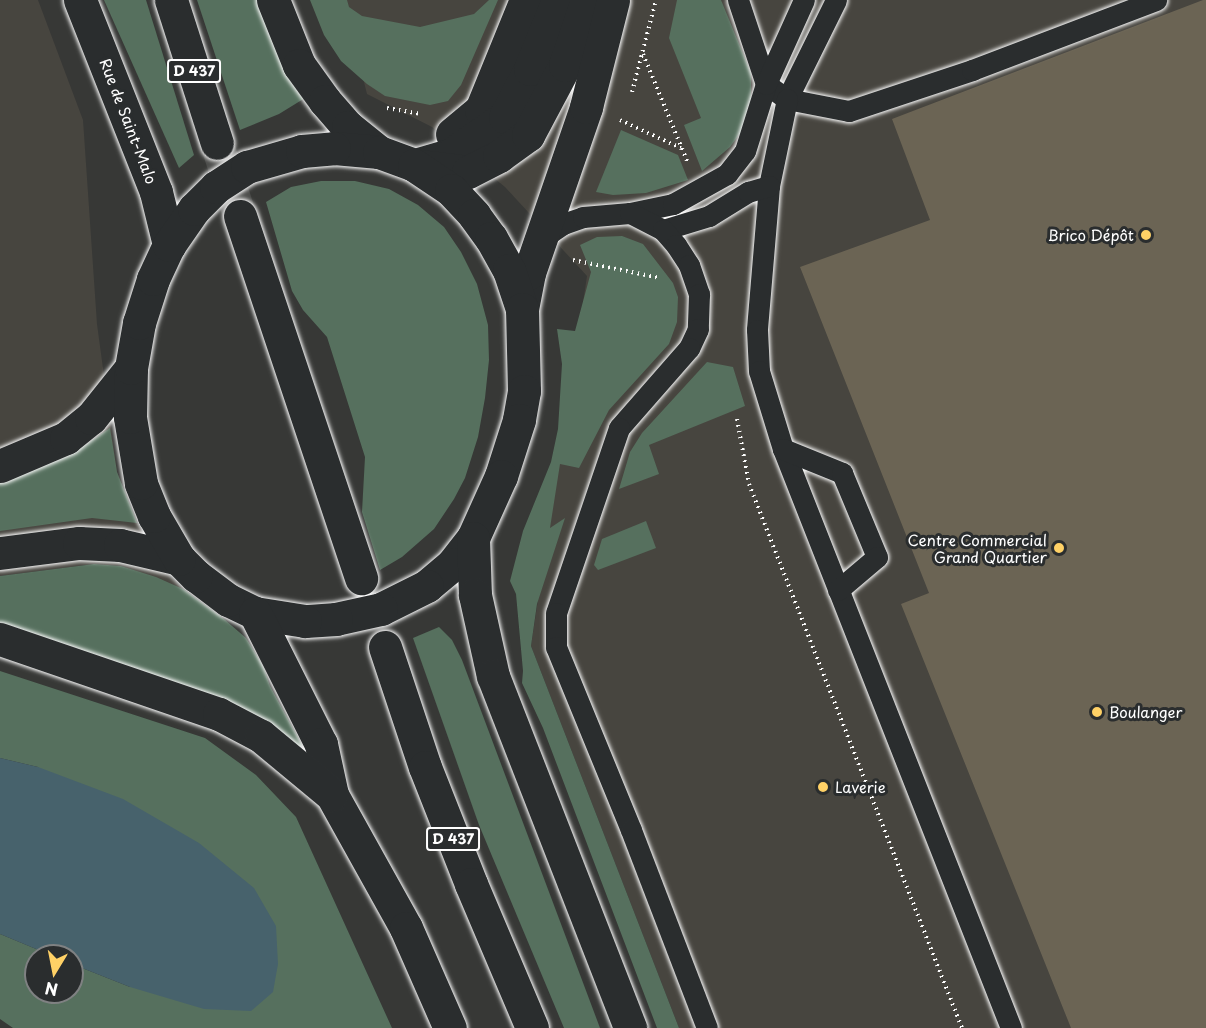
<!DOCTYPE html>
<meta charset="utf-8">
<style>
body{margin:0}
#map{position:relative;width:1206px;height:1028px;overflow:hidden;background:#373836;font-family:"Playpen Sans",sans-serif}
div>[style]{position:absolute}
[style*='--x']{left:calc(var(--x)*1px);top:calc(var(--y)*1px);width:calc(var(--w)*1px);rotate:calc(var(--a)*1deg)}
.built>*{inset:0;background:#47453f}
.green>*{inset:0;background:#56705e}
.water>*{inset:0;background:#47626c}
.building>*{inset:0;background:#6b6454}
.trunk-tunnel>*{height:33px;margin-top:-16.5px;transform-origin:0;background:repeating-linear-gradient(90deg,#4b4c4a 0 33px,transparent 0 49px)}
.path>*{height:4px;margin-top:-2px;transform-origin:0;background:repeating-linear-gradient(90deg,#fff 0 1.5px,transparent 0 6px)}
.roads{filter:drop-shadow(0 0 2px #fff) drop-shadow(0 0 2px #fff)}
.service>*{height:21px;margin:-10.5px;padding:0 10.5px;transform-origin:10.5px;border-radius:10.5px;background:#2a2d2e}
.tertiary>*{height:33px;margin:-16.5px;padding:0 16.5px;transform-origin:16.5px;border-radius:16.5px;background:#2a2d2e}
.secondary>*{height:33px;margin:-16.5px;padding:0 16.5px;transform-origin:16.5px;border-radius:16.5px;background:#2a2d2e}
.primary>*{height:33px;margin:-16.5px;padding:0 16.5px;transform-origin:16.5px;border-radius:16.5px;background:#2a2d2e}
.trunk>*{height:33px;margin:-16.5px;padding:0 16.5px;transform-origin:16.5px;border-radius:16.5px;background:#2a2d2e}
.dots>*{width:16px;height:16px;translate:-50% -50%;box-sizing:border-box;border:3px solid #2a2d2e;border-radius:50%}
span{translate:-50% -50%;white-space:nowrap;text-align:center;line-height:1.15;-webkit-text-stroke:6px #2a2d2e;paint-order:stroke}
.shield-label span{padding:2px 4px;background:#2a2d2e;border:2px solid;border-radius:4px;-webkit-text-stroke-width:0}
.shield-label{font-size:14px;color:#fff;font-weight:700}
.street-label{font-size:15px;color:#fff}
.poi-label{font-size:15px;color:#fff}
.right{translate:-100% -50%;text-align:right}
.left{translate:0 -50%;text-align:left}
.north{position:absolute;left:24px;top:944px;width:60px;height:60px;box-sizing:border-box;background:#2a2d2e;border:2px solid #7f8182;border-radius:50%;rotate:190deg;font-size:16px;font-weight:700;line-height:24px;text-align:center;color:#fff}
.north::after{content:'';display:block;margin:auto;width:21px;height:27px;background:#ffd166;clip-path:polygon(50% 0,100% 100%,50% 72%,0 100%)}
</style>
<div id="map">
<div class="built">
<i style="clip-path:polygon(0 0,38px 0,83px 120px,97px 324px,117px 472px,137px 523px,165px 572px,183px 589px,121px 566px,94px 564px,0 576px)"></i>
<i style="clip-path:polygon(343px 0,1206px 0,1206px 1028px,679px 1028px,531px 646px,587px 276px,505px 187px,432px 127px,367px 94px)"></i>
</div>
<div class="green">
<i style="clip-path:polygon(104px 0,146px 0,194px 155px,179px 168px)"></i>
<i style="clip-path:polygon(197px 0,258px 0,305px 98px,279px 114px,240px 130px)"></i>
<i style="clip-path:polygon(310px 0,347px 0,349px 7px,362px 16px,420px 27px,474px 14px,489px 0,498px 0,461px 85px,448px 101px,430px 105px,385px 96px,367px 84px,341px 61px,324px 35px)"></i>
<i style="clip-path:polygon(677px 0,721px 0,751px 73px,751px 99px,741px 132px,730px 147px,702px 171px,684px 125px,701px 118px,669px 38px)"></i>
<i style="clip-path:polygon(621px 130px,678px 155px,688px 180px,646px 193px,613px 195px,596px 192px)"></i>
<i style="clip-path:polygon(321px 181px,355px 181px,389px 189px,418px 205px,444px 227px,461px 252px,477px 284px,488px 325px,489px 360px,485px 398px,478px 437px,465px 478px,454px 499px,434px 529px,402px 557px,380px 570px,362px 512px,365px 457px,327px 337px,303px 310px,292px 291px,266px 202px,291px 187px)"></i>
<i style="clip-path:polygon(622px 236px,643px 244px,673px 283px,678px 297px,677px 322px,669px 344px,609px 410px,579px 468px,560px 464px,550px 528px,565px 518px,537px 604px,531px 646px,679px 1028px,657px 1028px,543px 728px,522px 683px,523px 671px,516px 594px,510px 581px,523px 531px,551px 462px,558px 429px,562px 364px,557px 329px,575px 331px,591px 272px,580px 245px,597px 237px)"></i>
<i style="clip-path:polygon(707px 362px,733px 367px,745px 406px,649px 445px,659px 474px,619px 489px,630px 452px,642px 433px)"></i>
<i style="clip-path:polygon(110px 428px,117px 472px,137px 523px,92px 518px,0 531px,0 480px,37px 469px,76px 451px)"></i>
<i style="clip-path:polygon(646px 521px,656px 548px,598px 570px,594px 565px,602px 539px)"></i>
<i style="clip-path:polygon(94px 564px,121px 566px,156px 577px,183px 589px,224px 619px,246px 638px,263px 666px,270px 686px,303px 747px,296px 745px,222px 698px,0 622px,0 576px)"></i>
<i style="clip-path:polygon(439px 627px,452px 640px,462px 660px,600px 1028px,564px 1028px,479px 825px,413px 638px)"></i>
<i style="clip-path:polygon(0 671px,205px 738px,256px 775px,296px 817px,392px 1028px,13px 1028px,0 1019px,0 934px,53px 956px,36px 956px,36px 992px,72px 992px,72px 964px,130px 987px,38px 767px,0 758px)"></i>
</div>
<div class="water">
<i style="clip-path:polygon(0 758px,38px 767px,123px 799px,199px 843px,254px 888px,276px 926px,278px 964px,273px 992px,251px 1011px,204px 1009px,130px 987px,72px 964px,72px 956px,53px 956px,0 934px)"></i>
</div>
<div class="building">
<i style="clip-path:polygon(1203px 0,1206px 0,1206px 1028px,1071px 1028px,901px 604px,929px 593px,800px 267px,930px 220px,892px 119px)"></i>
</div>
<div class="trunk-tunnel">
<i style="--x:217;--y:143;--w:77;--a:72.5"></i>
</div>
<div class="path">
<i style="--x:643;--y:54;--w:116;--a:67.6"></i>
<i style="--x:632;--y:92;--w:95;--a:-75.4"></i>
<i style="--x:387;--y:108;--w:35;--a:10"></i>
<i style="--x:620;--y:120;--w:67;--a:24.7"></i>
<i style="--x:573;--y:260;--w:89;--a:11.7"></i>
<i style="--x:737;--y:419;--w:66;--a:79.5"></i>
<i style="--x:749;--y:484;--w:584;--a:68.62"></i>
</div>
<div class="roads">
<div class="service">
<i style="--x:738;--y:0;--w:89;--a:71.6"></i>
<i style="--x:766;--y:84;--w:26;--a:36"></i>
<i style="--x:787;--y:99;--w:63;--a:11"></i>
<i style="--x:849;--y:111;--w:130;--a:-18.4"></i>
<i style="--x:972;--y:70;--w:197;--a:-20.8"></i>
<i style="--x:836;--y:0;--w:110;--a:116.3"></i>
<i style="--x:787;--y:99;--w:89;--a:101.7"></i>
<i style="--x:769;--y:186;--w:144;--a:94.8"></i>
<i style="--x:757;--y:330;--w:41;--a:87.2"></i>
<i style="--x:759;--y:371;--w:82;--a:72.9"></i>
<i style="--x:783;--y:449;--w:622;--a:68.51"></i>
<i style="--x:630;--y:213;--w:44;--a:-11.8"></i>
<i style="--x:673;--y:204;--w:62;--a:-29.1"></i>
<i style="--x:727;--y:174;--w:29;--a:-52"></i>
<i style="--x:745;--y:151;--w:70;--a:-72.6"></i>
<i style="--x:766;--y:84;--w:92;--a:-65.7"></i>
<i style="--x:663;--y:230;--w:48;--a:-16.9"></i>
<i style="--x:709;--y:216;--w:46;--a:-31.6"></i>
<i style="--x:748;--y:192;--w:22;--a:-16"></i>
<i style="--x:541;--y:239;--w:27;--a:-34"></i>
<i style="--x:563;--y:224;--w:21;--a:-19"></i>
<i style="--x:583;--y:217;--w:47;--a:-4.9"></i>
<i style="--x:630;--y:213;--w:37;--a:27"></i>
<i style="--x:663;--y:230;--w:20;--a:49"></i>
<i style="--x:676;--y:245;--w:24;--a:57"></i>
<i style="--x:689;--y:265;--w:31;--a:71"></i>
<i style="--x:699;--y:294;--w:35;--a:92"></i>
<i style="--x:698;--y:329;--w:21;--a:115"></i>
<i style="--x:689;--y:348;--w:106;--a:131.2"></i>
<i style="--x:619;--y:428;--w:195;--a:108.8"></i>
<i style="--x:556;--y:613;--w:34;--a:90"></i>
<i style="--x:556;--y:647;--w:198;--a:67.7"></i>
<i style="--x:631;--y:830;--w:212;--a:69"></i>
<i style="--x:783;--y:449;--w:64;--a:22.1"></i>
<i style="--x:842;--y:473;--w:91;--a:67.4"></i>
<i style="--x:877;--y:557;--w:51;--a:139.8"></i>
</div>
<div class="tertiary">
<i style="--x:452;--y:134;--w:38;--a:-40"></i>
<i style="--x:481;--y:110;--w:119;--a:-67.8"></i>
<i style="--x:418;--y:164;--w:33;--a:-16"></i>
<i style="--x:450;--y:155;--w:67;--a:-34.6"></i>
<i style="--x:505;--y:117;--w:54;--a:-62.5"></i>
<i style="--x:530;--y:69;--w:74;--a:-67.9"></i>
<i style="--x:414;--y:165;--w:54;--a:7.4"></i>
<i style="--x:468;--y:172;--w:35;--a:-27"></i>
<i style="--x:499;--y:156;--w:36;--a:-36"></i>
<i style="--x:528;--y:135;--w:79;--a:-62.1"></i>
<i style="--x:565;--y:65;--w:69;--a:-71.3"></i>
<i style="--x:522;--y:309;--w:37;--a:-79"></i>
<i style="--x:529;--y:273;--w:176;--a:-71"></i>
<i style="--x:586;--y:107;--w:110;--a:-75.8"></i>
</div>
<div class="secondary">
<i style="--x:0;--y:466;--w:72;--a:-23"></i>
<i style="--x:66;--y:438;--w:32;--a:-39"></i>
<i style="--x:91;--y:418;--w:64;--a:-51.3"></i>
<i style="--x:0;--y:553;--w:80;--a:-7.2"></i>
<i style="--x:79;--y:543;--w:41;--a:2.8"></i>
<i style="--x:120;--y:545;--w:61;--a:13.3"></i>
</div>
<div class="primary">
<i style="--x:80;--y:0;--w:206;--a:68.4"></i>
<i style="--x:156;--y:192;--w:55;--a:76.2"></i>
<i style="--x:273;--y:0;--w:70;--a:68.2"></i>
<i style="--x:299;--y:65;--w:44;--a:54.2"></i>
<i style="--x:325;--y:101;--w:35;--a:49"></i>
<i style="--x:348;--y:127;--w:40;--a:39"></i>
<i style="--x:334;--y:148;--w:45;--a:5.1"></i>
<i style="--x:379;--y:152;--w:37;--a:20"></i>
<i style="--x:414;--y:165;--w:45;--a:34"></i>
<i style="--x:451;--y:190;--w:34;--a:47"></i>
<i style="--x:474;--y:215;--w:29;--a:54"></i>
<i style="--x:491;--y:238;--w:37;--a:61"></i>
<i style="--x:509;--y:270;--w:41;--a:71.6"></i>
<i style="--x:522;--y:309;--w:82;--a:88.6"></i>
<i style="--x:524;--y:391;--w:29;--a:100"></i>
<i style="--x:519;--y:420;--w:59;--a:107.8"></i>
<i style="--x:501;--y:476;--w:68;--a:114.3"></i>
<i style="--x:473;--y:538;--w:33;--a:128"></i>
<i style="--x:453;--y:564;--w:34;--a:140"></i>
<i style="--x:427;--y:586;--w:51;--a:153.4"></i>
<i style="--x:381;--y:609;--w:46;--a:167.5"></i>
<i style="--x:336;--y:619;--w:31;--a:176"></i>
<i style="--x:305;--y:621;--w:51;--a:-170.9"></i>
<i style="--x:255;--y:613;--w:30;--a:-154"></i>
<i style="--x:228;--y:600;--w:40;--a:-143"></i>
<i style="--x:196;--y:576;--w:24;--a:-135"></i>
<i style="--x:179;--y:559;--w:50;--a:-120.2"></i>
<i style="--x:154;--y:516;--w:35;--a:-112"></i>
<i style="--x:141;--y:483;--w:67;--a:-99.5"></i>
<i style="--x:130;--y:417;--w:49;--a:-88.8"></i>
<i style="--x:131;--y:368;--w:46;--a:-79.9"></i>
<i style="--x:139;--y:323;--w:46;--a:-72.3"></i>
<i style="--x:153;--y:279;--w:38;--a:-65"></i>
<i style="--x:169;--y:245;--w:44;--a:-55.2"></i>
<i style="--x:194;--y:209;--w:31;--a:-45"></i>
<i style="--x:216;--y:187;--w:37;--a:-33"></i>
<i style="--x:247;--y:167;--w:57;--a:-16.2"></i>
<i style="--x:302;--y:151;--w:32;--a:-5"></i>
</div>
<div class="trunk">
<i style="--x:171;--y:0;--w:150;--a:72.2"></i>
<i style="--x:240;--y:216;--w:382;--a:71.5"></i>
<i style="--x:473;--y:538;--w:57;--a:88"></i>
<i style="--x:475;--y:595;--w:83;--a:77.5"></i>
<i style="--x:493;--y:676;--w:378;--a:68.7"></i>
<i style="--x:255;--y:613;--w:147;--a:63.3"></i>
<i style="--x:321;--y:744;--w:52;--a:77.8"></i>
<i style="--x:332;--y:795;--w:152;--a:60.9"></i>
<i style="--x:406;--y:928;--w:109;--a:66.3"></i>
<i style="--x:0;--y:639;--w:231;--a:18.9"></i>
<i style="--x:219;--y:714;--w:47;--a:27.6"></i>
<i style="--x:261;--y:736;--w:92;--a:39.7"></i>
<i style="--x:385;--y:647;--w:126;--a:71.6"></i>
<i style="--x:425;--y:767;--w:126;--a:68.5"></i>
<i style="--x:471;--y:884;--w:156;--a:67"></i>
</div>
</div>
<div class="dots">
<i style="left:1146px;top:235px;background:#ffd166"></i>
<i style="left:1059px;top:548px;background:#ffd166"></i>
<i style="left:1097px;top:712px;background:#ffd166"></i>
<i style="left:823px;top:787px;background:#ffd166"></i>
</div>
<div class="shield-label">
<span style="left:194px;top:71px">D 437</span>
<span style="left:453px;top:839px">D 437</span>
</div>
<div class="street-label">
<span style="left:129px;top:121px;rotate:69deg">Rue de Saint-Malo</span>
</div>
<div class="poi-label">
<span class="right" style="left:1134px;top:235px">Brico Dépôt</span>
<span class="right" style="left:1047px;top:548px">Centre Commercial<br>Grand Quartier</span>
<span class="left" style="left:1109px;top:712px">Boulanger</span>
<span class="left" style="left:835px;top:787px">Laverie</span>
</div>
<div class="north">N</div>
</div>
